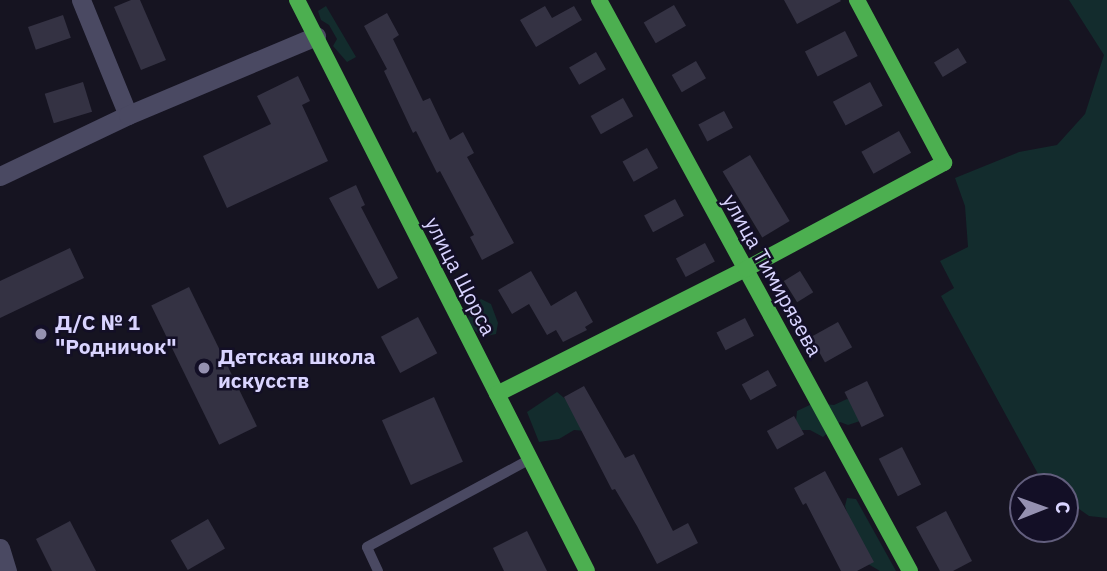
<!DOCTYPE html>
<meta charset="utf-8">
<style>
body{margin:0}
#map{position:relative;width:1107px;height:571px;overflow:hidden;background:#161421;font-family:"IBM Plex Sans",sans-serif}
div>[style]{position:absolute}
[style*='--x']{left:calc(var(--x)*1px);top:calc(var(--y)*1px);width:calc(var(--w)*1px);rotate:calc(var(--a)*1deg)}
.green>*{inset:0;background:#132c2d}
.building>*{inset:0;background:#343243;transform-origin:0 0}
.lane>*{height:10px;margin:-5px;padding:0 5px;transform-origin:5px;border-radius:5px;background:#4a4962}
.street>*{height:19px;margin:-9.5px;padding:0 9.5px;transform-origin:9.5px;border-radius:9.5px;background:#4a4962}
.fast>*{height:16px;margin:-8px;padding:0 8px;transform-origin:8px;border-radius:8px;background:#4caf50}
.dots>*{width:19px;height:19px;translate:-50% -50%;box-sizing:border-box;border:4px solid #130f26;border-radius:50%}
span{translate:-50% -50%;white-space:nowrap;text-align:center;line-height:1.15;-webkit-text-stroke:5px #130f26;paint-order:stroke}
.street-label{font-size:21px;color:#d9d4ff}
.poi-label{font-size:21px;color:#d9d4ff;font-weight:700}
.left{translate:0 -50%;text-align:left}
.north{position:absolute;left:1009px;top:473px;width:70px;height:70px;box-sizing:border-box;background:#130f26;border:2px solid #625e7d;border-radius:50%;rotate:89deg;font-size:19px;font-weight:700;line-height:28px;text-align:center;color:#d9d4ff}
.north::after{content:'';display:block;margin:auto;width:24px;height:32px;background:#9591b1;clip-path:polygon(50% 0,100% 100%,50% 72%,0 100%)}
</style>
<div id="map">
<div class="green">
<i style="clip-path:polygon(1069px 0,1107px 0,1107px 518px,1089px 516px,1065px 499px,1065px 487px,1049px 487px,1043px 483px,941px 296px,954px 288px,940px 261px,968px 247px,965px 206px,955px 178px,1019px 152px,1057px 145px,1085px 114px,1104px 55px)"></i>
<i style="clip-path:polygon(326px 6px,356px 57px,347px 62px,333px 46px,337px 39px,329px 25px,321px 20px,318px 11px)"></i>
<i style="clip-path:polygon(481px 299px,491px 304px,498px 323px,496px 334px,482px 337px,467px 323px,471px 306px)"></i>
<i style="clip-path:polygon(557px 392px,581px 412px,586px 431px,574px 430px,559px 439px,539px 442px,527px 412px)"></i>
<i style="clip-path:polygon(847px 399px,854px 401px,860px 421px,848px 425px,840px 422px,823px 437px,810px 430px,795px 430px,797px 411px,814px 403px,834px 405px)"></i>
<i style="clip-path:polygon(847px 498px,856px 499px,896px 571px,880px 571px,863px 561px,845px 506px)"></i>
</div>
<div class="building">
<i style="clip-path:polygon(131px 0,140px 0,166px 60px,141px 70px,114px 7px)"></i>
<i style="clip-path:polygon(784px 0,840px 0,841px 1px,797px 24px)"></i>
<i style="left:674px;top:5px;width:24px;height:35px;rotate:60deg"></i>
<i style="clip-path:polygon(545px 6px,552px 18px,574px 6px,582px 20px,536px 47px,520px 20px)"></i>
<i style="clip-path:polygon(387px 13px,399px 35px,393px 39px,423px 101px,430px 98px,450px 140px,463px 132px,474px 153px,467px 157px,514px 243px,482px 260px,470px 237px,474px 235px,440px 171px,437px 173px,416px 131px,413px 133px,384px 71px,387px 69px,364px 26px)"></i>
<i style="left:63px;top:15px;width:24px;height:37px;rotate:71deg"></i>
<i style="left:845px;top:31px;width:28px;height:45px;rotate:63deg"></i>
<i style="left:958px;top:48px;width:17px;height:28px;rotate:59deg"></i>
<i style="left:596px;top:52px;width:20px;height:31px;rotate:60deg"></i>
<i style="left:696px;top:61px;width:20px;height:28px;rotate:60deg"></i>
<i style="clip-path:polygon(298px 76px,310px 101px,302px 105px,328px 161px,227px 208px,203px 156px,271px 124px,257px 96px)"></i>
<i style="left:83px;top:82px;width:31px;height:40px;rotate:73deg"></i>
<i style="left:870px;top:82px;width:27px;height:42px;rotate:62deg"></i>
<i style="left:623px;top:98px;width:21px;height:37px;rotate:61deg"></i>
<i style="left:724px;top:111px;width:19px;height:29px;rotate:62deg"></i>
<i style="left:899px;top:131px;width:25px;height:43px;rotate:61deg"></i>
<i style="left:647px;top:148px;width:23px;height:28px;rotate:61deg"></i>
<i style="left:750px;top:155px;width:77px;height:32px;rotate:59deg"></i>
<i style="clip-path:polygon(356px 185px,365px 205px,361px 207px,398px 278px,378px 289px,329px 198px)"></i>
<i style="left:675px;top:199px;width:19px;height:35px;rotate:62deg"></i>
<i style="left:705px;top:243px;width:21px;height:33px;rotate:62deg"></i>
<i style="clip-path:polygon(70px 248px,84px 278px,0 318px,0 281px)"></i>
<i style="clip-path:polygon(531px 271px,551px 306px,576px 291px,593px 322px,585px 327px,587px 330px,563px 342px,556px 330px,547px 335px,529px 304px,512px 314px,498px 290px)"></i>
<i style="left:800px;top:271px;width:25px;height:19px;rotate:58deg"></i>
<i style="left:189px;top:287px;width:155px;height:42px;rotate:64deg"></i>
<i style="left:418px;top:317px;width:41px;height:42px;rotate:62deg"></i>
<i style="left:745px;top:318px;width:20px;height:32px;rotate:63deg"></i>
<i style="left:838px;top:322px;width:29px;height:31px;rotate:61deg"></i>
<i style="left:768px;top:370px;width:18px;height:30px;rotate:61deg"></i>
<i style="left:867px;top:381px;width:39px;height:25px;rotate:64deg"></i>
<i style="clip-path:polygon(584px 386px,625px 458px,634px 454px,673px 531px,688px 523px,698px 543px,657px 564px,637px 526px,615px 489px,612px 490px,564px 397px)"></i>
<i style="left:434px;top:397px;width:71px;height:57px;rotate:66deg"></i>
<i style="left:794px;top:416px;width:21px;height:31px;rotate:61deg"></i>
<i style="left:902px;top:447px;width:42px;height:26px;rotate:63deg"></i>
<i style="clip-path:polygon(825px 471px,874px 562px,857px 571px,841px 571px,806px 503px,803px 505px,794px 488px)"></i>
<i style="clip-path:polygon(946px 511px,972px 561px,953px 571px,940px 571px,916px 527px)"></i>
<i style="left:208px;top:519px;width:34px;height:43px;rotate:60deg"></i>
<i style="clip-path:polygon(70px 521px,96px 571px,52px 571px,36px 539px)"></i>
<i style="clip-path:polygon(527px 531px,547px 571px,504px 571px,493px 548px)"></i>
</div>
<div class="lane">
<i style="--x:378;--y:571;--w:26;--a:-115"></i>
<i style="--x:367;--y:547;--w:182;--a:-28.3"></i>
</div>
<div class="street">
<i style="--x:81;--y:0;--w:124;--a:67.8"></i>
<i style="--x:0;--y:176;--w:142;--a:-25.5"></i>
<i style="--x:128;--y:115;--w:204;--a:-22.8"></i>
<i style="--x:0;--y:548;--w:24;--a:73"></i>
</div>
<div class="fast">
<i style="--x:297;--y:0;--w:640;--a:63.07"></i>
<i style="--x:599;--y:0;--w:650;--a:61.42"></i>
<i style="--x:497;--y:394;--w:279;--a:-26.7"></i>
<i style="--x:746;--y:269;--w:225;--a:-28.2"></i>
<i style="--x:944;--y:163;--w:185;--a:-118.1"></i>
</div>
<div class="dots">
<i style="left:41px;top:334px;background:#9591b1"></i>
<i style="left:204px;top:368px;background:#9591b1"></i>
</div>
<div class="street-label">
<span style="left:773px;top:275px;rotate:61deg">улица Тимирязева</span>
<span style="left:461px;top:276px;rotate:63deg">улица Щорса</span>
</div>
<div class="poi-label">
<span class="left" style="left:55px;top:334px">Д/С № 1<br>"Родничок"</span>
<span class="left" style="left:218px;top:368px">Детская школа<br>искусств</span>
</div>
<div class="north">С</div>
</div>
